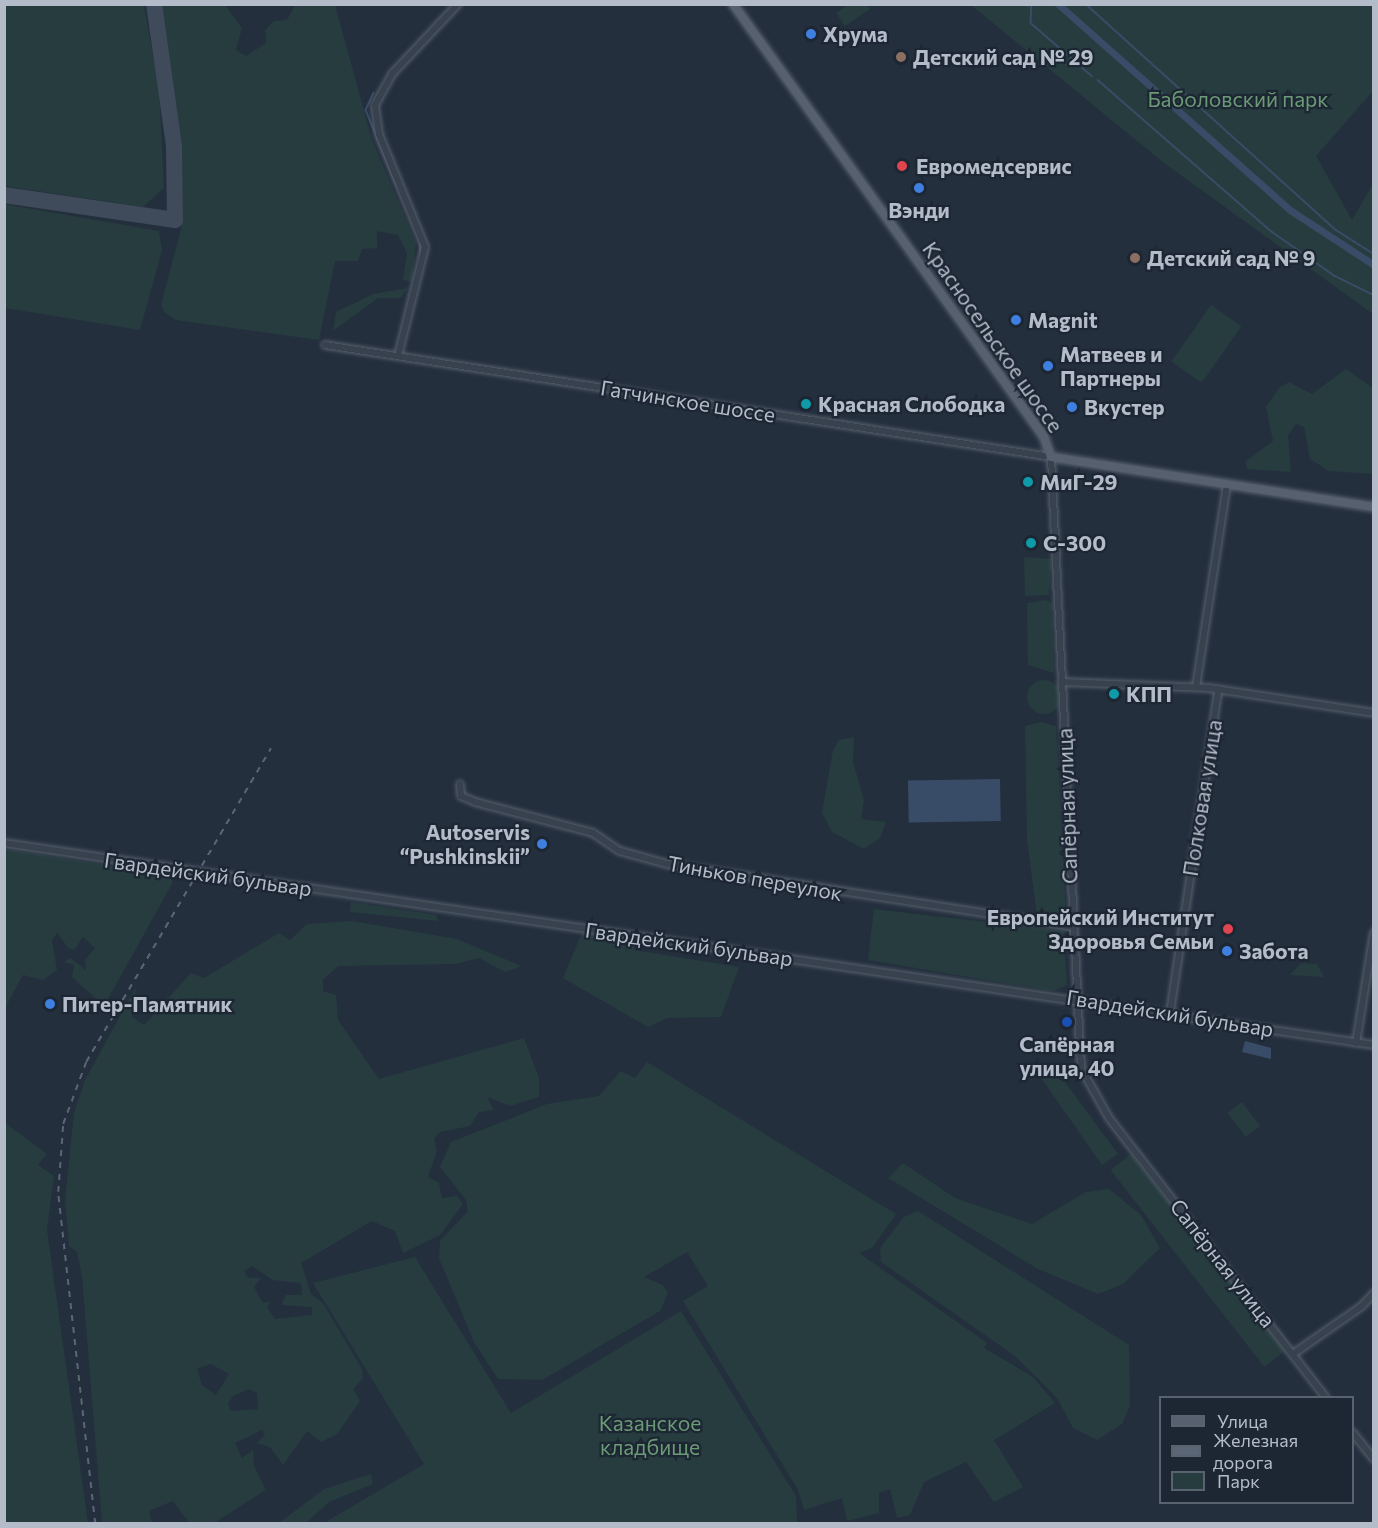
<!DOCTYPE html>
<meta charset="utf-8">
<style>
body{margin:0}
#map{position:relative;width:1378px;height:1528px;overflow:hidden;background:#242f3e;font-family:Commissioner,sans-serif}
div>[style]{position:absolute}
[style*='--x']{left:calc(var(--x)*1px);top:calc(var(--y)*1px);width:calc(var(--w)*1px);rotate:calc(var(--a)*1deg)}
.green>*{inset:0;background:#263c3f;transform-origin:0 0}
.round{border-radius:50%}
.water>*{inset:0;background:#394c67;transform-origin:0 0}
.stream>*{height:1.5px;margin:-0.75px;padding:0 0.75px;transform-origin:0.75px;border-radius:0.75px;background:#394c67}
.canal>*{height:7px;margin:-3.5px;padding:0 3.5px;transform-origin:3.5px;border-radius:3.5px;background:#394c67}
.taxiway>*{height:16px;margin:-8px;padding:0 8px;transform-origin:8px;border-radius:8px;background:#3f4a5a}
.roads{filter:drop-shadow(0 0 2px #565f6c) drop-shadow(0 0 2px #565f6c)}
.minor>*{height:6px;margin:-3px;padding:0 3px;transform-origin:3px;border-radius:3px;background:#38414e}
.major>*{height:8px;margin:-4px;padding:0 4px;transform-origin:4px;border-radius:4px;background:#56606e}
.rail>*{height:1.5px;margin-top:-0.75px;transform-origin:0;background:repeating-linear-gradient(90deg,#5a6575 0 6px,transparent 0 12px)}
.dots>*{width:16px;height:16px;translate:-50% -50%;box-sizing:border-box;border:3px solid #1d2633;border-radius:50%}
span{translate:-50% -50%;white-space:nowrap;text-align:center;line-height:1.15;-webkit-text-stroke:4.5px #1d2633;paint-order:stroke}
.poi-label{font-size:21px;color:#b4bcc9;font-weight:700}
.left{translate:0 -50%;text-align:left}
.right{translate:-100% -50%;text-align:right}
.park-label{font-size:21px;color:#6b9a76}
.street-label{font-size:21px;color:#b4bcc9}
.frame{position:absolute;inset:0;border:6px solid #b4bcc9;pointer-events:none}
.legend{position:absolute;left:1159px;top:1396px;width:195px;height:108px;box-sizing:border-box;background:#1d2633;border:2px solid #59626f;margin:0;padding:8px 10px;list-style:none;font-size:18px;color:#b4bcc9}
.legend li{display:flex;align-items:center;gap:12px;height:30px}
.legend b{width:30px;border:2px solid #59626f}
</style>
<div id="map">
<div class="green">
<i style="clip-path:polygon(4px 5px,144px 5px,159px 89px,164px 188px,143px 207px,5px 186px)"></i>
<i style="clip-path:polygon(160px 5px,225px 5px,242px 28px,236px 50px,246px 56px,266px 43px,265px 30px,274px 21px,287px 20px,295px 5px,335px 5px,372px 140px,416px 243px,412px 282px,403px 280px,407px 253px,398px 235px,377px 231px,377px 248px,362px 249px,358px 261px,335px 261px,319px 340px,176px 320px,164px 312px,161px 305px,181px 229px,181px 139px)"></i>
<i style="clip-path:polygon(848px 5px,867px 5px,870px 9px,845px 26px,836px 13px)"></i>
<i style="clip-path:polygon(971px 5px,1373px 5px,1373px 91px,1316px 156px,1352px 220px,1373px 184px,1373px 314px,1164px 163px)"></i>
<i style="clip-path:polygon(4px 204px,159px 231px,162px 250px,140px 330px,5px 308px)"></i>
<i style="clip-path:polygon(408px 288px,400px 298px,378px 298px,333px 331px,336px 312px,373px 294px)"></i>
<i style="left:1211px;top:305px;width:37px;height:69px;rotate:35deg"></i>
<i style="clip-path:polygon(1346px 369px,1373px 388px,1373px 474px,1329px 471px,1310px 459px,1304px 427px,1296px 424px,1288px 435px,1291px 472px,1248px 469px,1245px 462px,1273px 441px,1266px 407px,1279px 388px,1289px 382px,1312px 394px)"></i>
<i style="clip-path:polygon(1024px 557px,1051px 559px,1049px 595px,1025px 596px)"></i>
<i style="clip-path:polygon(1046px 600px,1052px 603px,1054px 673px,1028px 665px,1027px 603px)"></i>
<i class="round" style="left:1027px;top:680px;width:34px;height:34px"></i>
<i style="clip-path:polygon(1041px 722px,1056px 726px,1066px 921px,1037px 916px,1027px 839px,1025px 726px)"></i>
<i style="clip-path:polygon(854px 737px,853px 762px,864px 800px,861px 819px,886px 822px,880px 838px,864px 849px,832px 832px,822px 813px,833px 750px,839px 740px)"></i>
<i style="clip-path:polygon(5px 849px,169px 875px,173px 882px,104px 1006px,72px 977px,74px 965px,64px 962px,70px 958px,86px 970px,85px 960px,95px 948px,83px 937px,75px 949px,69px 949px,57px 933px,52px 940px,57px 970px,43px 980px,23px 975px,5px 1008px)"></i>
<i style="clip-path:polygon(351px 902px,436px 915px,438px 921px,350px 912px)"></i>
<i style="clip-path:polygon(874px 909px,1064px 931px,1067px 985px,1053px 991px,868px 960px)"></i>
<i style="clip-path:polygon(evenodd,352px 921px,457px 939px,521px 966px,505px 972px,479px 958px,456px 964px,338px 966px,323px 980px,323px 991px,336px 995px,338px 1020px,379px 1079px,524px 1038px,539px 1078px,539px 1097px,510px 1106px,487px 1097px,494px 1110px,479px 1112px,470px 1126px,440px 1132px,434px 1139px,437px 1151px,428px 1177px,439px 1183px,442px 1198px,457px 1196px,463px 1204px,440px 1235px,403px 1253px,395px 1231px,372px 1221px,301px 1263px,311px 1294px,323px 1303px,362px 1369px,363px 1378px,353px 1389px,360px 1401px,337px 1434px,321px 1442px,307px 1431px,283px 1465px,270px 1447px,257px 1443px,265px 1435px,262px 1430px,235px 1443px,242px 1458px,253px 1450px,254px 1466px,266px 1490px,214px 1523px,189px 1523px,173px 1501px,149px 1511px,152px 1523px,102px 1523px,82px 1276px,77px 1252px,69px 1246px,65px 1200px,74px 1113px,85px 1080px,136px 987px,132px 1017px,144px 1025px,191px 973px,204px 978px,279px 933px,290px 940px,307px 924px,352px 921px,252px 1266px,273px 1280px,301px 1283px,302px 1295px,286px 1295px,281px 1305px,312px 1307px,312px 1315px,275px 1319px,267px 1307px,271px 1301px,263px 1303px,254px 1287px,261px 1278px,248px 1278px,244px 1271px,252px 1266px,352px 921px,211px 1364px,229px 1374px,216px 1395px,202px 1385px,197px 1369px,211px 1364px,352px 921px,249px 1389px,257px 1393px,258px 1409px,231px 1411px,228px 1404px,233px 1396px,249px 1389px)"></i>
<i style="clip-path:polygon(582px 933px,635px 943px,634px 950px,739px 967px,721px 1017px,667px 1018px,648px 1027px,563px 978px)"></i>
<i style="clip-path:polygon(1301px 963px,1317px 964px,1324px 977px,1290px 975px)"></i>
<i style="clip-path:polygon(647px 1062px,896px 1214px,872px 1248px,859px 1253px,987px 1343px,984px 1348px,1033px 1377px,1055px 1403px,994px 1440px,1023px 1487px,994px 1502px,966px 1462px,924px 1482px,910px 1515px,897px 1518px,890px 1489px,879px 1493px,879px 1513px,847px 1521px,842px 1498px,804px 1510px,798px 1490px,683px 1301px,708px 1286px,687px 1252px,644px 1277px,663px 1285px,668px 1293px,660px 1311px,542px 1380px,498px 1379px,474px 1342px,439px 1258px,440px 1241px,468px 1211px,466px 1200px,440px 1167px,451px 1142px,547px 1104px,599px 1096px,621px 1071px,635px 1078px)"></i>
<i style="clip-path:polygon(1054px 1067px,1118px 1154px,1102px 1165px,1039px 1075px)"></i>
<i style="left:1242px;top:1102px;width:30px;height:18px;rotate:53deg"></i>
<i style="clip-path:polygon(5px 1123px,47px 1154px,38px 1165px,54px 1176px,47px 1230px,88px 1523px,5px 1523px)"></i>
<i style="left:1131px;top:1154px;width:250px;height:26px;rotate:52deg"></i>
<i style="clip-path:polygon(903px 1163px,955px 1198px,1032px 1224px,1086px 1192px,1109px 1189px,1141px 1215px,1160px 1248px,1123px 1284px,1098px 1294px,1038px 1269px,888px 1178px)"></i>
<i style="clip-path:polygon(918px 1211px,1129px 1345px,1130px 1406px,1122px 1424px,1097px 1440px,1073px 1428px,1057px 1398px,1015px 1356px,881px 1262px,880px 1248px,904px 1217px)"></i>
<i style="clip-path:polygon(415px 1257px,511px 1413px,681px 1311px,796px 1496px,797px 1523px,324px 1523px,424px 1464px,313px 1283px)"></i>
<i style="clip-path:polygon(371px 1474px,373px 1484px,329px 1502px,306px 1523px,279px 1523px,324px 1489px)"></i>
</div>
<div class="water">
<i style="left:1000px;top:779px;width:42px;height:92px;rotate:89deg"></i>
<i style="clip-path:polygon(1245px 1041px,1271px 1048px,1271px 1059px,1242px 1052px)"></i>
</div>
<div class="stream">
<i style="--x:1025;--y:4;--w:4;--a:27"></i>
<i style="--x:1032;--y:4;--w:19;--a:93"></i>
<i style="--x:1031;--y:23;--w:81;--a:41"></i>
<i style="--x:1086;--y:4;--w:337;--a:42.1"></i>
<i style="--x:1336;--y:230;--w:45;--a:32.3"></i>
<i style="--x:1098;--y:80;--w:230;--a:41.1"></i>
<i style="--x:1271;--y:231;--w:78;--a:35.1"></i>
<i style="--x:1335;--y:276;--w:43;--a:26"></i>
<i style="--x:374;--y:93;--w:19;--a:115"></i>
<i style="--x:366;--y:110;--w:82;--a:67.8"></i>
<i style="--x:420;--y:256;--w:13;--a:-90"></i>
</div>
<div class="canal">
<i style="--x:1058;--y:4;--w:310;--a:41.6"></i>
<i style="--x:1290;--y:210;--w:100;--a:33.2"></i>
</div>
<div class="taxiway">
<i style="--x:4;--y:195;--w:173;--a:8.3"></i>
<i style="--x:175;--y:220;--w:74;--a:-90.8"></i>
<i style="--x:174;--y:146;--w:143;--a:-98"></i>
</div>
<div class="roads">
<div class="minor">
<i style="--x:325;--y:345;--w:735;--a:8.77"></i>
<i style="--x:1051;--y:457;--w:612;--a:87.19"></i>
<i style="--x:1081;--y:1068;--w:57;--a:60.8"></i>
<i style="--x:1109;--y:1118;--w:354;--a:52.2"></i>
<i style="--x:398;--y:356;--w:112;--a:-76.1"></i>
<i style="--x:425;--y:247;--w:122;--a:-112.2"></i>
<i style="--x:379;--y:134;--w:29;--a:-98"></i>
<i style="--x:375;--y:105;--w:37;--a:-61"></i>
<i style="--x:393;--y:73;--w:95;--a:-46.7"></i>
<i style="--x:1062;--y:682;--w:147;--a:2.3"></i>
<i style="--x:1209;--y:688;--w:167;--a:8.6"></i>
<i style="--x:1196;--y:687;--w:204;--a:-81.3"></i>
<i style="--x:460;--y:784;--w:12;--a:85"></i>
<i style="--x:461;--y:796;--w:15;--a:23"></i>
<i style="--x:475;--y:802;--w:122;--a:14.7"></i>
<i style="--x:593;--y:833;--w:32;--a:34"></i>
<i style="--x:620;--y:851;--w:49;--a:15.5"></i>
<i style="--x:667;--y:864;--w:410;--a:8.8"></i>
<i style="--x:4;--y:843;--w:1385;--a:8.39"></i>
<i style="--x:1170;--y:1013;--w:327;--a:-81.5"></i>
<i style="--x:1356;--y:1043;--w:112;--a:-80.8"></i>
<i style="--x:1293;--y:1354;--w:84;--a:-34.8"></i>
<i style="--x:1362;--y:1306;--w:18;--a:-47"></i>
<i style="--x:1352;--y:1432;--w:35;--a:51"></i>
</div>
<div class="major">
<i style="--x:733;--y:4;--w:533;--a:54.31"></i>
<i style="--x:1044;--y:437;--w:21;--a:71"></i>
<i style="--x:1051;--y:457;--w:327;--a:8.8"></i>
</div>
</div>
<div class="rail">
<i style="--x:95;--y:1524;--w:334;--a:-96.4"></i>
<i style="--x:58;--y:1192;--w:68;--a:-85.8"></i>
<i style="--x:63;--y:1124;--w:66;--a:-69.6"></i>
<i style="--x:86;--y:1062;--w:364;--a:-59.5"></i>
</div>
<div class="dots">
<i style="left:811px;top:34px;background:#3f7fe0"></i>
<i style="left:901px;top:57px;background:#8d6e63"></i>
<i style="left:902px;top:166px;background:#e0444e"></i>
<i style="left:919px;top:188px;background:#3f7fe0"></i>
<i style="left:1135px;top:258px;background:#8d6e63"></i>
<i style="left:1016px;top:320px;background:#3f7fe0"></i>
<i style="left:1048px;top:366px;background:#3f7fe0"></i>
<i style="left:806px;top:404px;background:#0f9aa8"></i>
<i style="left:1072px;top:407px;background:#3f7fe0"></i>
<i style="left:1028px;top:482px;background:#0f9aa8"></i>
<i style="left:1031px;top:543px;background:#0f9aa8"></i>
<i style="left:1114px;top:694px;background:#0f9aa8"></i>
<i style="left:542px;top:844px;background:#3f7fe0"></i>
<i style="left:1228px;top:929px;background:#e0444e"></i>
<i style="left:1227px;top:951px;background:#3f7fe0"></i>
<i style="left:50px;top:1004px;background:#3f7fe0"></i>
<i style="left:1067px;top:1022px;background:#1a4fb4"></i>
</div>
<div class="poi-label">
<span class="left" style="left:823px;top:34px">Хрума</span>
<span class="left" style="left:913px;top:57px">Детский сад № 29</span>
<span class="left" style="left:916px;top:166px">Евромедсервис</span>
<span style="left:919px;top:210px">Вэнди</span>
<span class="left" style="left:1147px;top:258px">Детский сад № 9</span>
<span class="left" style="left:1028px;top:320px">Magnit</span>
<span class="left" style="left:1060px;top:366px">Матвеев и<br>Партнеры</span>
<span class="left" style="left:818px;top:404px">Красная Слободка</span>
<span class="left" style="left:1084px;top:407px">Вкустер</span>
<span class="left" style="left:1040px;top:482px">МиГ-29</span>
<span class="left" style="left:1043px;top:543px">С-300</span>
<span class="left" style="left:1126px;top:694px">КПП</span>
<span class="right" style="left:530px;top:844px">Autoservis<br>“Pushkinskii”</span>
<span class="right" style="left:1214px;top:929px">Европейский Институт<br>Здоровья Семьи</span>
<span class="left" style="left:1239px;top:951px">Забота</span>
<span class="left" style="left:62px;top:1004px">Питер-Памятник</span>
<span style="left:1067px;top:1056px">Сапёрная<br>улица, 40</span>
</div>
<div class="park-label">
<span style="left:1238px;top:99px">Баболовский парк</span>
<span style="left:650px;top:1435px">Казанское<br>кладбище</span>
</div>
<div class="street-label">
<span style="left:993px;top:337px;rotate:55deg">Красносельское шоссе</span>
<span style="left:688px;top:401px;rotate:9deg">Гатчинское шоссе</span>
<span style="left:1202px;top:798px;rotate:-81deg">Полковая улица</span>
<span style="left:1067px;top:806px;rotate:-92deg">Сапёрная улица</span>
<span style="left:208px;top:874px;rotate:8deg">Гвардейский бульвар</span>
<span style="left:755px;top:878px;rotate:10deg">Тиньков переулок</span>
<span style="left:689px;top:944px;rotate:8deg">Гвардейский бульвар</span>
<span style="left:1170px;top:1013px;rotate:9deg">Гвардейский бульвар</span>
<span style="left:1223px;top:1263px;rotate:52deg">Сапёрная улица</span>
</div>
<div class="frame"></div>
<ul class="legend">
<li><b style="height:8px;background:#56606e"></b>Улица</li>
<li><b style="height:8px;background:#5a6575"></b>Железная дорога</li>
<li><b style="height:16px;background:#263c3f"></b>Парк</li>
</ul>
</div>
